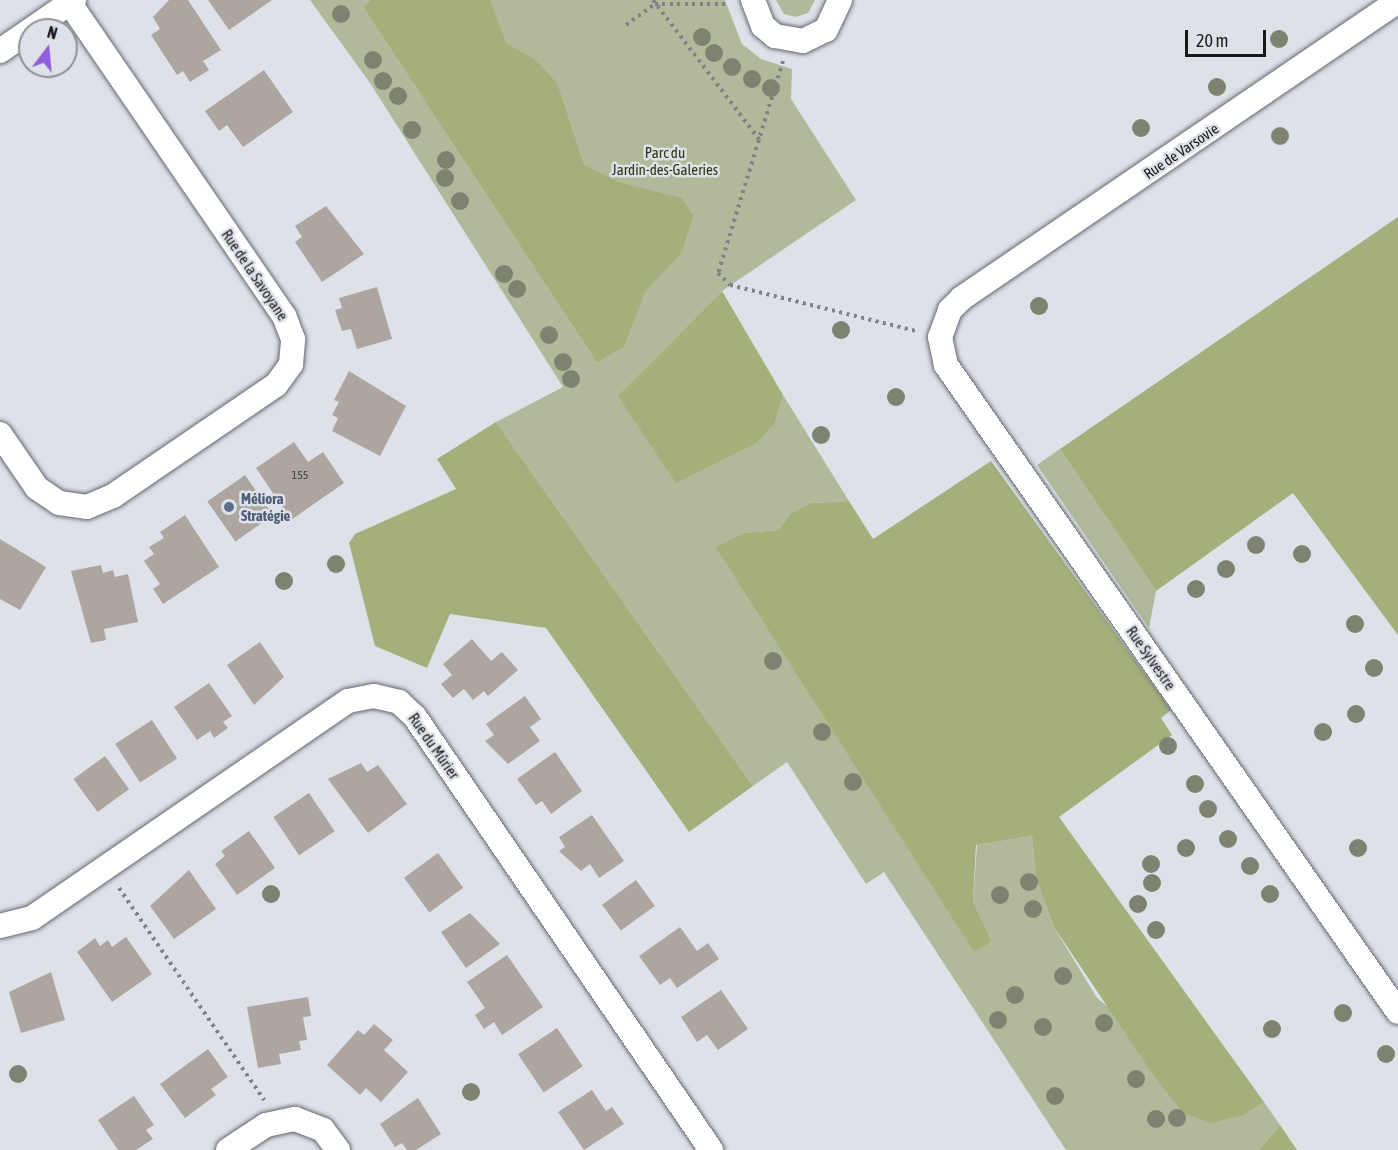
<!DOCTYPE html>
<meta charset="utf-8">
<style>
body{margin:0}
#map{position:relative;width:1398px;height:1150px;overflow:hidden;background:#dfe1e9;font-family:"Asap Condensed",sans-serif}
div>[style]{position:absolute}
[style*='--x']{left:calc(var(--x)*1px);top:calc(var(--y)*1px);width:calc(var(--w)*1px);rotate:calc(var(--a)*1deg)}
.green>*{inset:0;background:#b1b99a}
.forest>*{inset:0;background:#a4af7c}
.building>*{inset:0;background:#ada6a0;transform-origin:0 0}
.path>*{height:4px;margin-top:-2px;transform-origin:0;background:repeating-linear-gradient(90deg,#818288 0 3px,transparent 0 7.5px)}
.roads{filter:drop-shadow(0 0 2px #66676f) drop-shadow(0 0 2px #66676f)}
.street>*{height:24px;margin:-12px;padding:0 12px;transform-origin:12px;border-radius:12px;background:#fff}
.trees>*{width:18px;height:18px;margin:-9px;border-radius:50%;background:#7e8371}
.dots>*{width:16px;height:16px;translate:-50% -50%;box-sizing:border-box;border:3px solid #dfe1e9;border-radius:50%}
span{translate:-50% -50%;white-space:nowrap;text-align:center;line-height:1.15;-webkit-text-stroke:5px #dfe1e9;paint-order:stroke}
.number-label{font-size:12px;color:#3e3c3d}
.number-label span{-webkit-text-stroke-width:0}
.street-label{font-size:15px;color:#19191c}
.park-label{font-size:15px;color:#2f360e}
.service-label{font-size:15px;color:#4e5e75;font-weight:700}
.left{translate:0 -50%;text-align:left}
.north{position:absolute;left:18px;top:18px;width:60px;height:60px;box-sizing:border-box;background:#dfe1e9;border:2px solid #909197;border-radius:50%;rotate:16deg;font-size:16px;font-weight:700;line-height:24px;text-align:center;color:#19191c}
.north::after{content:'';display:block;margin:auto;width:21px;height:27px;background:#915fd9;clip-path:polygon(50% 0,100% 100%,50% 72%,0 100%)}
.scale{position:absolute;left:1185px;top:30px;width:81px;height:27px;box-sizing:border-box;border:3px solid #19191c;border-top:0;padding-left:8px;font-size:18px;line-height:21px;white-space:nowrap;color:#19191c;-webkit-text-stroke:4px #dfe1e9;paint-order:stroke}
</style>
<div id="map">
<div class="green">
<i style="clip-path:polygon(310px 0,370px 0,363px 7px,597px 363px,624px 347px,394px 0,725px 0,742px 44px,761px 59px,792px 69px,791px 99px,856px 200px,722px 291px,641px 373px,775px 423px,783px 395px,849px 501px,811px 503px,791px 513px,778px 530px,743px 533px,715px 547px,974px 951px,992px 942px,973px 901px,977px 845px,1032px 836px,1036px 878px,1054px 927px,1097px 998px,1244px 1115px,1264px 1102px,1280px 1125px,1259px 1150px,1066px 1150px,884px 872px,866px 884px,787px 762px,753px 786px,496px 422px,563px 387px,370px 83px)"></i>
<i style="clip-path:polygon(776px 0,815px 0,808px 13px,796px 17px,784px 14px)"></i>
<i style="clip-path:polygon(1060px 449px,1156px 591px,1149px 628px,1037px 465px)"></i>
</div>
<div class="forest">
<i style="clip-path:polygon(370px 0,490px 0,506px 43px,537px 61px,557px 83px,584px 165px,621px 183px,682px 198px,693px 216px,682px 252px,645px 292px,624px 347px,597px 363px,363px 7px)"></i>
<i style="clip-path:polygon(1398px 217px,1398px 635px,1293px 493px,1156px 591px,1060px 449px)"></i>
<i style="clip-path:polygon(722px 291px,783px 395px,775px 423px,756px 443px,676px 483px,618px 396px)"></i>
<i style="clip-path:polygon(496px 422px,753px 786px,689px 832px,546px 628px,450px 614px,427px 668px,375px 646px,349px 543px,355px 534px,456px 489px,437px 459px)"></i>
<i style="clip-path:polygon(991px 461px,1171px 710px,1161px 718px,1172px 735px,1059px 817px,1264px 1102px,1244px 1115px,1211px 1123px,1183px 1113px,1154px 1076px,1054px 927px,1036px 878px,1032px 836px,976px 845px,973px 901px,992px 942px,974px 952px,715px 547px,743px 533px,778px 530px,791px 513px,811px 503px,849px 501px,873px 539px)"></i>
<i style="clip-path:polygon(1280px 1125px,1297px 1150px,1259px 1150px)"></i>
</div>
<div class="building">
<i style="clip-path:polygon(169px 0,188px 0,221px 50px,203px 61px,209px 70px,190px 82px,183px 71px,177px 75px,151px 35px,160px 29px,153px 17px)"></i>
<i style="clip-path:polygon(208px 0,272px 0,229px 30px)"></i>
<i style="clip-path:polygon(264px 70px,293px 112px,243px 147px,227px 125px,219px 131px,205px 111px)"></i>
<i style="clip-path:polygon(326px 206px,364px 254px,322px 282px,295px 242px,302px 237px,295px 226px)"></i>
<i style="clip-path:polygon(377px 287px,392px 339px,357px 349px,351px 329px,342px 331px,335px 310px,342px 308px,339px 298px)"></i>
<i style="clip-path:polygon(349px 371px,406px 406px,380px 456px,332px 431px,338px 418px,332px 415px,339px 402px,334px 400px)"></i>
<i style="clip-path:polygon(294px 442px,308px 462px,323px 452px,344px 483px,291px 520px,256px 468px)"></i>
<i style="left:245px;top:475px;width:49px;height:46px;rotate:55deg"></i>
<i style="clip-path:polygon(185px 515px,219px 567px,163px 604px,153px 589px,160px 584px,144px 561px,154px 554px,149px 547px,164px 538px,160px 532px)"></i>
<i style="clip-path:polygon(0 539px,46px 567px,20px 610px,0 599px)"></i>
<i style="clip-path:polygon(101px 565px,103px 573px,113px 570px,115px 577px,128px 574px,138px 622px,104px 629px,106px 640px,91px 643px,71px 571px)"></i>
<i style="clip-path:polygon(472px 639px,491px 661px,502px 652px,518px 670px,488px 696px,484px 691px,473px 700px,464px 689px,453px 698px,441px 684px,452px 675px,443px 664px)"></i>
<i style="clip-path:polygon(260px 642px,284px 677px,254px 705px,227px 665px)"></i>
<i style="clip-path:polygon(209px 683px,232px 716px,223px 722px,228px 728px,214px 738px,210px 731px,197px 740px,174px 707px)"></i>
<i style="clip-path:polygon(525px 696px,541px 719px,530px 727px,540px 741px,508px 764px,485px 741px,494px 735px,486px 724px)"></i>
<i style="left:152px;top:720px;width:46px;height:44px;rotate:57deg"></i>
<i style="clip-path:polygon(555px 752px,582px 791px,551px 814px,542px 801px,536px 805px,517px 779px)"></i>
<i style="left:105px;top:756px;width:41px;height:39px;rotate:54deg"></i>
<i style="clip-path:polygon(361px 763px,367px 772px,378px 765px,407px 804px,368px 833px,328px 779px)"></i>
<i style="left:309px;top:793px;width:46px;height:43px;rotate:56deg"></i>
<i style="clip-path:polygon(592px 815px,624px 861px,599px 878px,590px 864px,581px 871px,559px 851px,565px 847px,559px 837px)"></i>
<i style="clip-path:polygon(249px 831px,275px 868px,237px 895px,215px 864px,225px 856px,221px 851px)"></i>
<i style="left:438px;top:853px;width:43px;height:42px;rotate:54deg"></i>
<i style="clip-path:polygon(189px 870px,216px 909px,174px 939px,150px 906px)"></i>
<i style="left:636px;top:880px;width:32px;height:42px;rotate:54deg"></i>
<i style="clip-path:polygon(470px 913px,500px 944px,466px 968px,441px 932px)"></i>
<i style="clip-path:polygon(680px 927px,697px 951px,708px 943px,719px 959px,677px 988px,670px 978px,660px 985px,639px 956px)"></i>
<i style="clip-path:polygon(126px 937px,152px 974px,112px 1002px,77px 952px,95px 938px,100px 946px,108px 940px,112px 947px)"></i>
<i style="clip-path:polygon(507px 955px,543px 1007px,502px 1035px,494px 1022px,484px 1029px,475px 1015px,485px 1008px,467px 982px)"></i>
<i style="clip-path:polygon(51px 972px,65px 1020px,21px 1033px,9px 992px)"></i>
<i style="clip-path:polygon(721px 990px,748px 1029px,718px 1050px,707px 1035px,697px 1042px,681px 1017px)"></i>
<i style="clip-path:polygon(308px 997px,311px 1016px,303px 1017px,307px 1040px,299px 1041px,301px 1050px,279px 1054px,281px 1064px,258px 1068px,247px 1007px)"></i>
<i style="clip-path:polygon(374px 1024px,393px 1040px,384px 1050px,408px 1072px,381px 1102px,366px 1088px,360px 1095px,327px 1065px,358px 1030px,364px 1035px)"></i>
<i style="left:557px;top:1028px;width:46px;height:47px;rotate:56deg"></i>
<i style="clip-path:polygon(208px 1049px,228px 1077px,211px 1089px,216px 1095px,185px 1118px,160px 1084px)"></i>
<i style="clip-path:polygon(592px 1090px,606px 1111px,612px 1107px,624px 1124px,584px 1150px,558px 1112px)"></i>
<i style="clip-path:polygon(134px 1096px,154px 1125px,146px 1130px,153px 1139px,136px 1150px,118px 1150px,98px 1120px)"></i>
<i style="clip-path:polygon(418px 1098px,441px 1134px,416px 1150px,407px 1150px,402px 1143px,395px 1147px,380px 1124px)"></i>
</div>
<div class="path">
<i style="--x:653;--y:0;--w:180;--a:52.7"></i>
<i style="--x:626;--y:25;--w:36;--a:-36"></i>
<i style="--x:655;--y:4;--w:75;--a:0"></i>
<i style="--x:783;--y:61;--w:222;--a:107"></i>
<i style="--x:718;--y:273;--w:17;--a:45"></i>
<i style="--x:730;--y:285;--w:192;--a:13.9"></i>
<i style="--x:119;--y:888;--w:257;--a:55.6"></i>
</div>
<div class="roads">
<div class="street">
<i style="--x:753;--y:0;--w:28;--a:69"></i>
<i style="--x:763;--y:26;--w:16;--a:40"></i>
<i style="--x:775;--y:36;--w:28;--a:10"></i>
<i style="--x:803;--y:41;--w:25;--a:-26"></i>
<i style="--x:826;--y:30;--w:33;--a:-65"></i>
<i style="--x:1398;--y:1;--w:528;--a:145.74"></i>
<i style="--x:962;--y:298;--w:17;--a:135"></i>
<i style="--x:950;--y:310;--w:29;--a:110"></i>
<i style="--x:940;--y:337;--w:29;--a:78"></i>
<i style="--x:946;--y:365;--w:789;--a:55.06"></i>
<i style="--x:0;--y:51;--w:90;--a:-34.6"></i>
<i style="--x:0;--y:434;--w:65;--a:55.6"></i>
<i style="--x:37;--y:488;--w:27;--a:34"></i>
<i style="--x:59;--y:503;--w:28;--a:8"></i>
<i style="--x:87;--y:507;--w:28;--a:-23"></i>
<i style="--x:113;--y:496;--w:197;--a:-34.3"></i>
<i style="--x:276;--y:385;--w:26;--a:-54"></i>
<i style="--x:291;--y:364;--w:25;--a:-85"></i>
<i style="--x:293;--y:339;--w:25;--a:-111"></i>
<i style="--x:284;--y:316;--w:379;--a:-124.4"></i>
<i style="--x:0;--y:926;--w:33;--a:-14"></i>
<i style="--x:32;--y:918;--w:383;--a:-34.5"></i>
<i style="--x:348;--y:701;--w:26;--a:-11"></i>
<i style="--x:374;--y:696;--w:26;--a:13"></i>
<i style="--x:399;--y:702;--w:22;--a:43"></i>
<i style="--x:415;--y:717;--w:525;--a:55.64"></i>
<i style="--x:228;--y:1150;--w:45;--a:-33.3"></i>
<i style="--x:266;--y:1125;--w:30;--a:-12"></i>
<i style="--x:295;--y:1119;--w:30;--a:21"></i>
<i style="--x:323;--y:1130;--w:25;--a:53"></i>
</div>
</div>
<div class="trees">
<i style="left:341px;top:14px"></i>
<i style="left:702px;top:37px"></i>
<i style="left:1279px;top:39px"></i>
<i style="left:714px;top:53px"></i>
<i style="left:373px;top:60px"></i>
<i style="left:732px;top:67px"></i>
<i style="left:752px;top:79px"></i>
<i style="left:383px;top:81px"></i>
<i style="left:1217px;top:87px"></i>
<i style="left:771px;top:88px"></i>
<i style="left:398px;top:96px"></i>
<i style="left:1141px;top:128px"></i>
<i style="left:412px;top:130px"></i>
<i style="left:1280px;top:136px"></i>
<i style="left:446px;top:160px"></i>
<i style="left:445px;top:178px"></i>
<i style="left:460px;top:201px"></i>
<i style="left:504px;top:274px"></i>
<i style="left:517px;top:289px"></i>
<i style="left:1039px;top:306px"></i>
<i style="left:841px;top:330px"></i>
<i style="left:549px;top:335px"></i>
<i style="left:563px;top:362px"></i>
<i style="left:571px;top:379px"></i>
<i style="left:896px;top:397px"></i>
<i style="left:821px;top:435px"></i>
<i style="left:1256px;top:545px"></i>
<i style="left:1302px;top:554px"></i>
<i style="left:336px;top:564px"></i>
<i style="left:1226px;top:569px"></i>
<i style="left:284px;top:581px"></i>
<i style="left:1196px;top:589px"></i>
<i style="left:1355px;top:624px"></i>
<i style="left:773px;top:661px"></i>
<i style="left:1374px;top:668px"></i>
<i style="left:1356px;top:714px"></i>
<i style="left:822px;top:732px"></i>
<i style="left:1323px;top:732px"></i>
<i style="left:1168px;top:746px"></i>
<i style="left:853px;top:782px"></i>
<i style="left:1195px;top:784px"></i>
<i style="left:1208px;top:809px"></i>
<i style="left:1228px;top:839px"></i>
<i style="left:1186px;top:848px"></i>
<i style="left:1358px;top:848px"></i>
<i style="left:1151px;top:864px"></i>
<i style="left:1250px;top:866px"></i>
<i style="left:1029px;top:882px"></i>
<i style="left:1152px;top:883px"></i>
<i style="left:271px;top:894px"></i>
<i style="left:1270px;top:894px"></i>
<i style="left:1000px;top:895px"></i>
<i style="left:1138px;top:904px"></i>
<i style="left:1033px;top:909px"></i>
<i style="left:1156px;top:930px"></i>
<i style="left:1063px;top:976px"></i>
<i style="left:1015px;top:995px"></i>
<i style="left:1343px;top:1013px"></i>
<i style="left:998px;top:1020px"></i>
<i style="left:1104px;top:1023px"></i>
<i style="left:1043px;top:1027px"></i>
<i style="left:1272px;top:1029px"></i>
<i style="left:1386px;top:1054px"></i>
<i style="left:18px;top:1074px"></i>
<i style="left:1136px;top:1079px"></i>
<i style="left:471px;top:1092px"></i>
<i style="left:1055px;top:1096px"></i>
<i style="left:1177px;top:1118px"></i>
<i style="left:1156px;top:1119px"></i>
</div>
<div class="dots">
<i style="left:229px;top:507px;background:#5c6f8a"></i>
</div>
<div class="number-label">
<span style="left:300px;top:476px">155</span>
</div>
<div class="street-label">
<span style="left:1181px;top:151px;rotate:-34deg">Rue de Varsovie</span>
<span style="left:255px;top:275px;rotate:56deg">Rue de la Savoyane</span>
<span style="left:1151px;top:658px;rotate:55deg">Rue Sylvestre</span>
<span style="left:434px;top:746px;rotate:55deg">Rue du Mûrier</span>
</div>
<div class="park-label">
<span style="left:665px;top:161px">Parc du<br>Jardin-des-Galeries</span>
</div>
<div class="service-label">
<span class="left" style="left:241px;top:507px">Méliora<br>Stratégie</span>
</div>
<div class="north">N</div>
<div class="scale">20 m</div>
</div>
